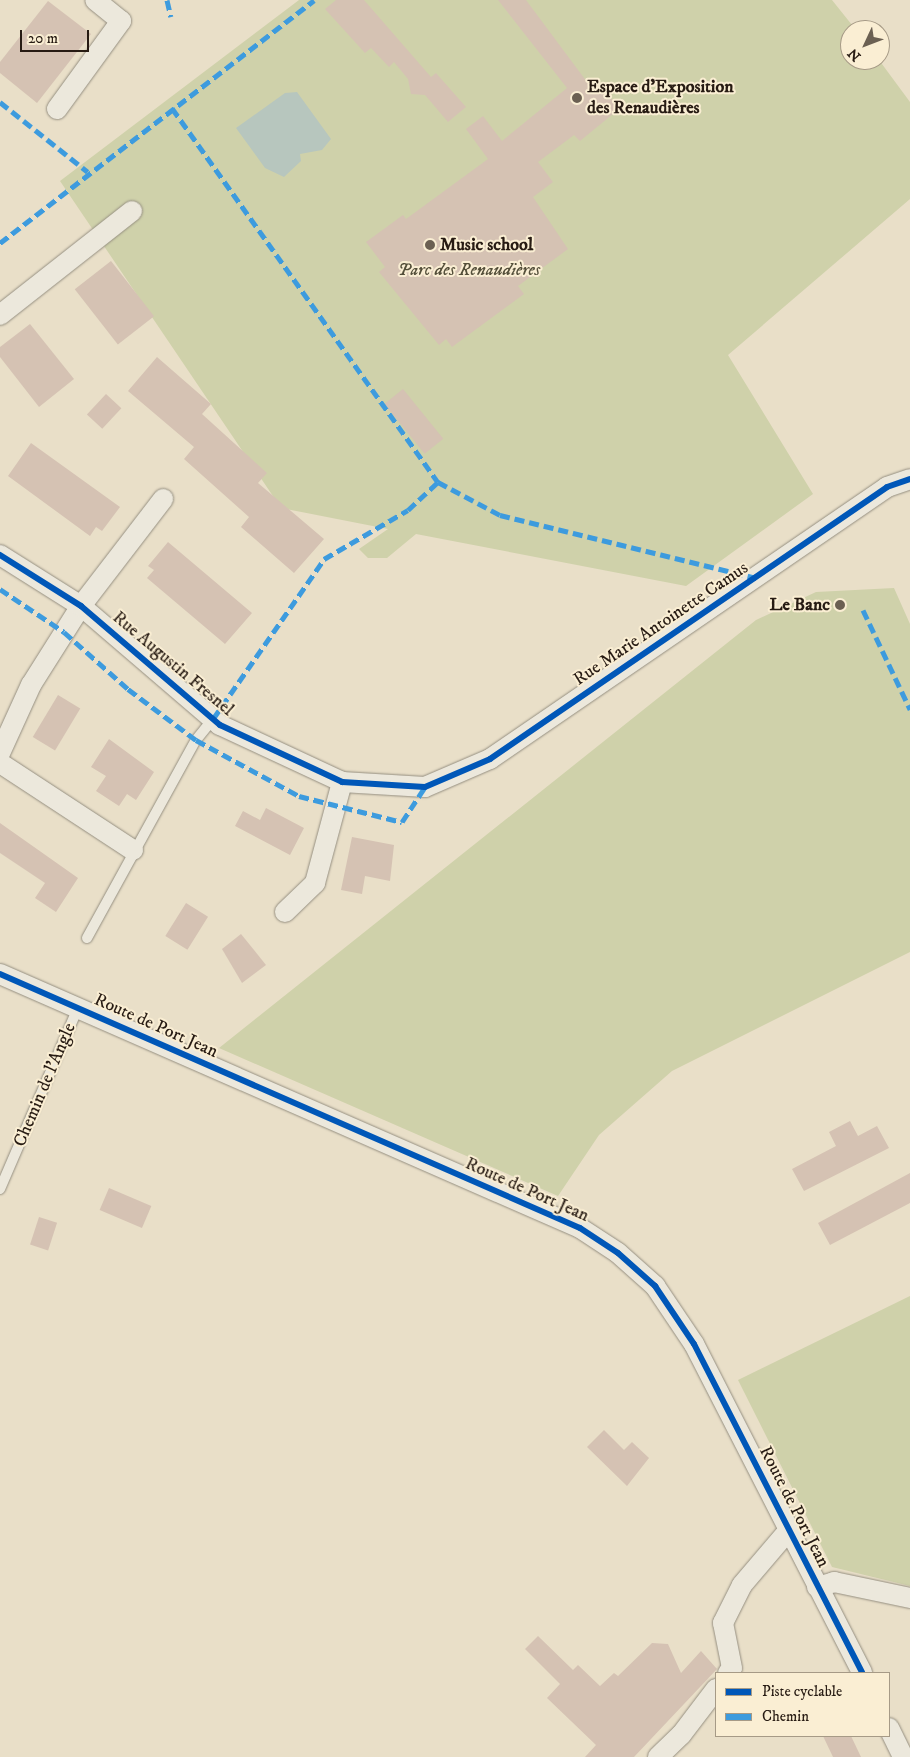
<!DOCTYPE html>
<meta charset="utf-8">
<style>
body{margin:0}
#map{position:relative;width:910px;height:1757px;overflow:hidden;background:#e9dfc8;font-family:"IM FELL DW Pica",serif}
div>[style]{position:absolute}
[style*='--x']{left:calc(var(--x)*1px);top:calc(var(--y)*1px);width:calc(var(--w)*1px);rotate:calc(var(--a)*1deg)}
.green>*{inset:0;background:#cfd1aa}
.water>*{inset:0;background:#b7c6be}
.building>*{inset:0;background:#d5c2b3;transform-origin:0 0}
.roads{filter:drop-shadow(0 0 1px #958f81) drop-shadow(0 0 1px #958f81)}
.service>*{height:10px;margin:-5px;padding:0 5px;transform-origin:5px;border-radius:5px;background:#ece8dc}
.minor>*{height:20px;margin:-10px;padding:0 10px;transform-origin:10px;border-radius:10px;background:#ece8dc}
.quiet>*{height:5px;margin-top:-2.5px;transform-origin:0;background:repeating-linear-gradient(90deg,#3d9bde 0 10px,transparent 0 15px)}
.cycleway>*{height:6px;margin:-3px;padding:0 3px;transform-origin:3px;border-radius:3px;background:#0057b8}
.dots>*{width:14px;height:14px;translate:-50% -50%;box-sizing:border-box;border:2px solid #faeed3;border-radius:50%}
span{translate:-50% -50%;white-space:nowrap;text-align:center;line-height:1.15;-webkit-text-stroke:4px #faeed3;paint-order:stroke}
.poi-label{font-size:18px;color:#271b13;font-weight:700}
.left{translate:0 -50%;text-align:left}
.right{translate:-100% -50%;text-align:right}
.park-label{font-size:18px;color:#534e39;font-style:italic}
.street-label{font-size:18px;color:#271b13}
.legend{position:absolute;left:715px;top:1672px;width:175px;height:65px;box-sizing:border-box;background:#faeed3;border:1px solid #a69a86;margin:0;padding:6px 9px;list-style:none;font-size:15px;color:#271b13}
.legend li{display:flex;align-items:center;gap:10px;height:25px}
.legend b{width:25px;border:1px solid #a69a86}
.north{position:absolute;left:840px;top:20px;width:50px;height:50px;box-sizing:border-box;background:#faeed3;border:1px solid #a69a86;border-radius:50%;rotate:227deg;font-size:14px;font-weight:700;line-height:20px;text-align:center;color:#271b13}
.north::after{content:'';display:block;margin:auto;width:18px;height:22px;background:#6b6052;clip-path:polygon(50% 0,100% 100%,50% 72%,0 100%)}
.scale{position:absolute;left:20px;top:30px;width:69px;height:22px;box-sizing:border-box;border:2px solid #271b13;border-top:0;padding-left:6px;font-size:15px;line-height:18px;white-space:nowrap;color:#271b13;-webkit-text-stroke:4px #faeed3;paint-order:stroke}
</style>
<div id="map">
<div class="green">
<i style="clip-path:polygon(299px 0,832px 0,856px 30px,850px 30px,850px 60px,879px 60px,910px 102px,910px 199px,728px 355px,813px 494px,686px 586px,416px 534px,387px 558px,368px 558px,359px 549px,388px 529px,281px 508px,60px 181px)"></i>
<i style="clip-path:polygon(894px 588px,910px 624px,910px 952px,672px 1071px,599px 1135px,558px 1196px,219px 1048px,756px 620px,816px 592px)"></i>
<i style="clip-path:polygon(910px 1296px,910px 1586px,832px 1567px,738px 1380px)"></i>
</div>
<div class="water">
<i style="clip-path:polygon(297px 92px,331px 139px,322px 150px,300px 154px,301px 161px,284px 177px,265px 168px,236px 128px,285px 93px)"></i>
</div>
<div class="building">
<i style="clip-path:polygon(336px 0,364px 0,431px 77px,436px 73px,466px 107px,448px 122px,425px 95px,411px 94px,408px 79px,394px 62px,389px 67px,371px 48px,365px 53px,325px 9px)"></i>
<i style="clip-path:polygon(498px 0,526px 0,590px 86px,598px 80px,619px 109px,580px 141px,574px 135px,538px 162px,553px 182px,533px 197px,568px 249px,518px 286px,524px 294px,452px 347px,446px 339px,439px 345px,379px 272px,385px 267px,366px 242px,403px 215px,406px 219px,488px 159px,466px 129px,483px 116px,502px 141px,567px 88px)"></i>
<i style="clip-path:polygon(48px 1px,91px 34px,37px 103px,0 73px,0 62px)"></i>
<i style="left:111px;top:261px;width:70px;height:46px;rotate:52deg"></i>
<i style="clip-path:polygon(30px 324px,74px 379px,39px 407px,0 357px,0 347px)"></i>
<i style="clip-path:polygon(157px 357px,211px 404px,202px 414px,267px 473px,258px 483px,324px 539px,294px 573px,241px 527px,249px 517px,184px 459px,194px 447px,128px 391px)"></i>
<i style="left:403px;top:389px;width:64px;height:24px;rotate:51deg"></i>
<i style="left:106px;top:394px;width:21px;height:28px;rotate:43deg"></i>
<i style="clip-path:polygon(31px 443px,120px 507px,102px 531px,96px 527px,90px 536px,8px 476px)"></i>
<i style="clip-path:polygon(168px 542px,252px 613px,225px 644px,147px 578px,154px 570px,148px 566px)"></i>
<i style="left:58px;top:695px;width:26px;height:49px;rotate:31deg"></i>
<i style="clip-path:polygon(109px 739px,154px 772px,136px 800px,127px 794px,119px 806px,96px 791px,106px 776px,91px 767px)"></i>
<i style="clip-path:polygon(266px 808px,304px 828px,290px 855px,235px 826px,243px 811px,260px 820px)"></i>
<i style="clip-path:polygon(0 823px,78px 878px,56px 912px,35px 898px,45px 883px,0 853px)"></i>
<i style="clip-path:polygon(352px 837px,394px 845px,390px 881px,365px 876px,362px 894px,341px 890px)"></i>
<i style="left:186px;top:903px;width:26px;height:39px;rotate:32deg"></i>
<i style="clip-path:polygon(241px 934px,266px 965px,242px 983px,222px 949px)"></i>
<i style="clip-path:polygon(850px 1121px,858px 1136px,877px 1126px,889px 1148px,804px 1191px,792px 1169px,836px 1146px,829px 1132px)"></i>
<i style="clip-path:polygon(910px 1173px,910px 1203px,830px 1245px,818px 1223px)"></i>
<i style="left:109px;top:1188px;width:46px;height:24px;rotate:23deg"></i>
<i style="left:39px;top:1217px;width:19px;height:29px;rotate:18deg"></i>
<i style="clip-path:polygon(604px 1430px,624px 1450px,632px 1442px,649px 1458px,627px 1486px,587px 1447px)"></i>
<i style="clip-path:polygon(538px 1636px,573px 1670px,578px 1665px,600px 1686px,614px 1673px,618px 1676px,652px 1643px,668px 1644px,681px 1673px,701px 1651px,717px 1669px,634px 1757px,585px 1757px,596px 1745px,547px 1698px,560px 1684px,525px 1649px)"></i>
<i style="clip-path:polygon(823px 1736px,851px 1736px,861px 1757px,833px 1757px)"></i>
</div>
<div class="roads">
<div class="service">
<i style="--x:87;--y:938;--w:226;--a:-61.2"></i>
<i style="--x:196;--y:740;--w:27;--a:-51"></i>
<i style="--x:0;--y:1189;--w:197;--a:-66.7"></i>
</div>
<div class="minor">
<i style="--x:57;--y:109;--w:109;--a:-54"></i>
<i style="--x:121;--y:21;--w:33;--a:-141"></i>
<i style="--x:0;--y:315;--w:168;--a:-38.2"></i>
<i style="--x:0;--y:555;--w:96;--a:32.2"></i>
<i style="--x:81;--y:606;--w:183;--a:40.6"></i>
<i style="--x:220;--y:725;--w:135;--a:25"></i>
<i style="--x:342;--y:782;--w:83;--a:3.4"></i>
<i style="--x:425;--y:787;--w:71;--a:-23.3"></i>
<i style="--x:490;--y:759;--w:481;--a:-34.4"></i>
<i style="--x:887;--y:487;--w:24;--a:-19"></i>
<i style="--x:0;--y:753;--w:75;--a:-65.5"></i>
<i style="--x:31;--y:685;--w:93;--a:-57.7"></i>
<i style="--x:81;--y:606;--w:135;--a:-52.5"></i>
<i style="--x:0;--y:763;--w:159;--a:33.2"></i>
<i style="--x:285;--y:912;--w:42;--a:-44"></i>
<i style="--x:315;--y:883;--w:105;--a:-75"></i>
<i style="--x:0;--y:974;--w:633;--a:23.65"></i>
<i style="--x:580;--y:1228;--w:45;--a:33.3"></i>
<i style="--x:618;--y:1253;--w:50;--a:41.7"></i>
<i style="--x:655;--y:1286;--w:70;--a:56.1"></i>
<i style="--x:694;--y:1344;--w:369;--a:62.9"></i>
<i style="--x:817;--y:1587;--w:18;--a:-16"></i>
<i style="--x:834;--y:1582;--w:78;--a:11.9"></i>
<i style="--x:728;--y:1673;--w:6;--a:-51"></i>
<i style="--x:732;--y:1668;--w:46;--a:-101.3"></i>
<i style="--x:723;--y:1623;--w:42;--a:-63.4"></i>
<i style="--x:742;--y:1585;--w:71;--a:-49.6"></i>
<i style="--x:889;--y:1728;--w:32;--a:64"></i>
<i style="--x:658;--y:1757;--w:32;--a:-44"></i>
<i style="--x:681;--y:1735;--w:58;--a:-52.7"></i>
</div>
</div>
<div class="quiet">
<i style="--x:167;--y:0;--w:17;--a:77"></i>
<i style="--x:0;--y:102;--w:112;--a:38.5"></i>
<i style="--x:172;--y:108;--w:459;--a:54.6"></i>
<i style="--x:438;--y:482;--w:70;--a:28"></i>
<i style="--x:500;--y:515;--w:264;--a:13.8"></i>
<i style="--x:0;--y:243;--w:397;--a:-37.7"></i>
<i style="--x:0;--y:589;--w:77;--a:33.9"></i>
<i style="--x:64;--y:632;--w:86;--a:41.7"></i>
<i style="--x:128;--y:689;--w:85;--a:36.9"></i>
<i style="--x:196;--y:740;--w:117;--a:28.5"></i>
<i style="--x:299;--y:796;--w:106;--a:14.2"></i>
<i style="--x:402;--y:822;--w:42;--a:-56.7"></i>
<i style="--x:863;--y:610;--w:110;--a:64.6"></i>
<i style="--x:213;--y:719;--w:195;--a:-55.2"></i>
<i style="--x:324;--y:559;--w:97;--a:-30.3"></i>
<i style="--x:408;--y:510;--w:41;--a:-43"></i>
</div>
<div class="cycleway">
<i style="--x:0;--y:555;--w:96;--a:32.2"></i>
<i style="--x:81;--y:606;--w:183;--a:40.6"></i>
<i style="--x:220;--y:725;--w:135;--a:25"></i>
<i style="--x:342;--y:782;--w:83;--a:3.4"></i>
<i style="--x:425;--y:787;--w:71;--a:-23.3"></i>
<i style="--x:490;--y:759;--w:481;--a:-34.4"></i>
<i style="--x:887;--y:487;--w:24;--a:-19"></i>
<i style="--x:0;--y:974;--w:633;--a:23.65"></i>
<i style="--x:580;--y:1228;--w:45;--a:33.3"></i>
<i style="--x:618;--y:1253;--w:50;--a:41.7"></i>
<i style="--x:655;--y:1286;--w:70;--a:56.1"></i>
<i style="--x:694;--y:1344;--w:369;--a:62.9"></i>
</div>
<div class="dots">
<i style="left:577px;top:98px;background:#6b6052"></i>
<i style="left:430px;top:245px;background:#6b6052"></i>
<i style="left:840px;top:605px;background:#6b6052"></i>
</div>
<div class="poi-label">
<span class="left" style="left:587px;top:98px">Espace d'Exposition<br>des Renaudières</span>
<span class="left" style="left:440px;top:245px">Music school</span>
<span class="right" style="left:830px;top:605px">Le Banc</span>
</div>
<div class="park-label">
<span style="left:469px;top:270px">Parc des Renaudières</span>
</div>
<div class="street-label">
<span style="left:661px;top:624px;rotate:-34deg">Rue Marie Antoinette Camus</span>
<span style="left:173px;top:664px;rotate:40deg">Rue Augustin Fresnel</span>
<span style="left:156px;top:1026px;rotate:24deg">Route de Port Jean</span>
<span style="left:45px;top:1085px;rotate:-67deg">Chemin de l'Angle</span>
<span style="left:527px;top:1190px;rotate:24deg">Route de Port Jean</span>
<span style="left:794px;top:1507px;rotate:63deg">Route de Port Jean</span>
</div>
<ul class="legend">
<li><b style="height:6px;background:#0057b8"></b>Piste cyclable</li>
<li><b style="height:6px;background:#3d9bde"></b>Chemin</li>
</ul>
<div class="north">N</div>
<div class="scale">20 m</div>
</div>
